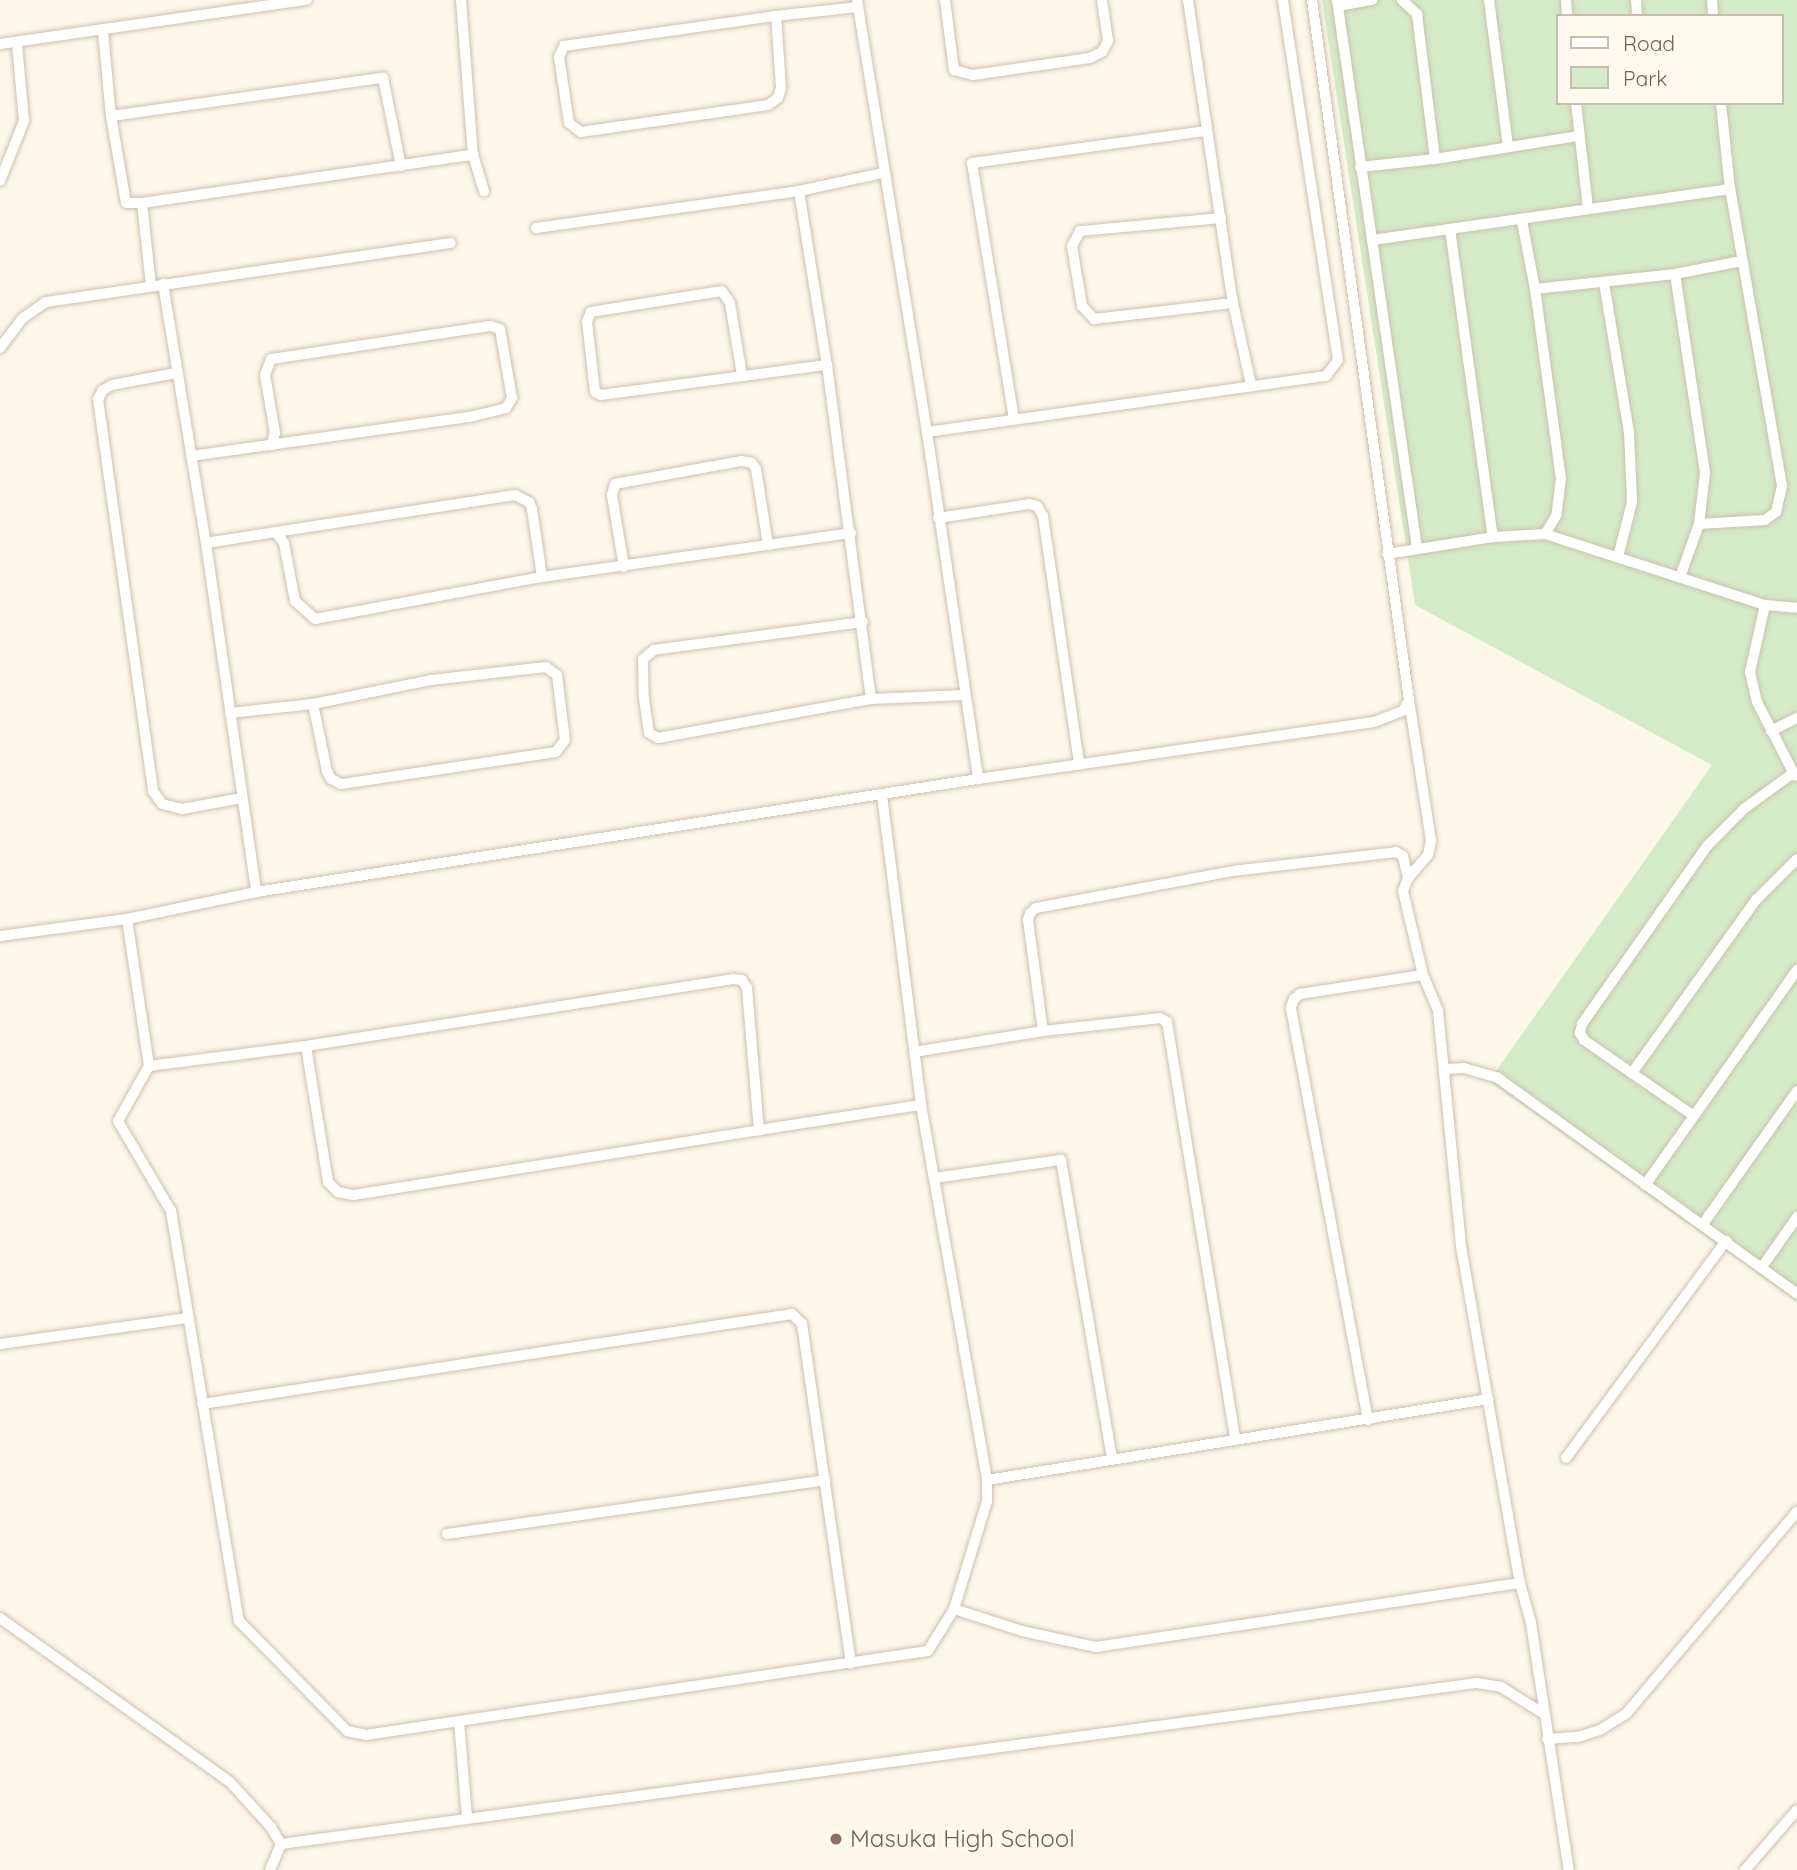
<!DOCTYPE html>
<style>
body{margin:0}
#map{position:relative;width:1797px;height:1870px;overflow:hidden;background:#fdf7e9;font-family:Quicksand,sans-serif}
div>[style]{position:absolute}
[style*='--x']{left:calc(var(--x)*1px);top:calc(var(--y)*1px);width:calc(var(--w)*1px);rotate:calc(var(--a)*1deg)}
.green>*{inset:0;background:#d3ebc6}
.roads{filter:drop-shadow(0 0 2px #cfbfad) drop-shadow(0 0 2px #cfbfad)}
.street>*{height:10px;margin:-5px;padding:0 5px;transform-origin:5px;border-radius:5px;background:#fff}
.dots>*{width:19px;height:19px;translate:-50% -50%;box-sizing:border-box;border:4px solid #fffaf0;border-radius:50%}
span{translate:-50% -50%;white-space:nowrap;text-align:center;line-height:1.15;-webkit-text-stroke:5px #fffaf0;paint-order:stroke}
.education-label{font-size:24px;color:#785e54}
.left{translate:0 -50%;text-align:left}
.legend{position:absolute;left:1556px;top:14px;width:228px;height:91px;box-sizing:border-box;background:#fffaf0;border:2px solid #c9bcae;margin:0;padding:9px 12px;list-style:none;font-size:21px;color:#785f4b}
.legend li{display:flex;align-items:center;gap:14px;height:35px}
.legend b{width:35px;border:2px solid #c9bcae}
</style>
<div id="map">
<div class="green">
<i style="clip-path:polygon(evenodd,1322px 0,1797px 0,1797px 1302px,1489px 1081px,1712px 765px,1415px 605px,1322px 0,1557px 16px,1781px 16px,1781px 103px,1557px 103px,1557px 16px)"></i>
</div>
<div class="roads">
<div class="street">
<i style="--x:461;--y:0;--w:155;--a:85.6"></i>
<i style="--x:473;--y:155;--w:38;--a:73"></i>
<i style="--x:857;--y:0;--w:438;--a:80.8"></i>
<i style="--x:927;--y:432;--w:351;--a:81.6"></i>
<i style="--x:945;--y:0;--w:71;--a:82.7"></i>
<i style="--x:954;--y:70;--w:20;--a:15"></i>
<i style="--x:973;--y:75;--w:118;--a:-8.3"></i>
<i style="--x:1090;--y:58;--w:13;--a:-27"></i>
<i style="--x:1102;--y:52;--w:13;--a:-61"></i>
<i style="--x:1108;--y:41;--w:41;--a:-98.3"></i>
<i style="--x:1188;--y:0;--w:306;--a:81.6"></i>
<i style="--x:1233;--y:303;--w:84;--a:77.6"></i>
<i style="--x:1337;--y:0;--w:554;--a:81.69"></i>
<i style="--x:1402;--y:0;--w:21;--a:43"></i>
<i style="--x:1417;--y:14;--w:146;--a:82.9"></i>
<i style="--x:1489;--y:0;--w:148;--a:82.6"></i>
<i style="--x:1566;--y:0;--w:16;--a:86"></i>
<i style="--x:1636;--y:0;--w:16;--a:86"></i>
<i style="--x:1712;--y:0;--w:16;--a:86"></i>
<i style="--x:1338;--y:6;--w:35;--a:-10"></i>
<i style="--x:776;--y:16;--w:72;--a:86"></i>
<i style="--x:781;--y:88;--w:10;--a:107"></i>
<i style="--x:778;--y:98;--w:12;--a:145"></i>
<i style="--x:768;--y:105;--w:189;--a:171.8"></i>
<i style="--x:581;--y:132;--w:15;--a:-143"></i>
<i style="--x:569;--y:123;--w:67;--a:-98.6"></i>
<i style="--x:559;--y:57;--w:12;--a:-66"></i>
<i style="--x:564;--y:46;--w:214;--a:-8.1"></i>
<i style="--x:776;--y:16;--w:82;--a:-6.3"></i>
<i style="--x:103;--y:32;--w:84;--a:84.6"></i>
<i style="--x:111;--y:116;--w:88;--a:80.2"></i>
<i style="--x:126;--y:203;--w:16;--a:0"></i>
<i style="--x:142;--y:203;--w:334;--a:-8.3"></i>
<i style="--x:0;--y:44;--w:310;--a:-8.2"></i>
<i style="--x:1576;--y:103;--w:107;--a:83.5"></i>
<i style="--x:111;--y:116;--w:275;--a:-8"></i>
<i style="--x:383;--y:78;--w:90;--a:78.4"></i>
<i style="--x:1360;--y:167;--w:75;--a:-6.1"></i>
<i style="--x:1435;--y:159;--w:146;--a:-9.1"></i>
<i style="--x:0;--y:181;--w:65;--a:-68.2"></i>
<i style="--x:24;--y:121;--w:77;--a:-95.2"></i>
<i style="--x:799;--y:191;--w:176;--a:80.9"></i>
<i style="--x:827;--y:365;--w:337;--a:82.5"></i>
<i style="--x:871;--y:699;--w:94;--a:-2.4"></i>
<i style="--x:142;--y:203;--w:83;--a:83.8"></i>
<i style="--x:1221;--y:218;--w:142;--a:174.7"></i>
<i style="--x:1080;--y:231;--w:17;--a:118"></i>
<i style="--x:1072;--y:246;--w:61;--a:80.5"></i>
<i style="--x:1082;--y:306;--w:18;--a:47"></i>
<i style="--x:1094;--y:319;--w:140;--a:-6.6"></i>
<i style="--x:1522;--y:221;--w:69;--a:79.2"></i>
<i style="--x:1535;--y:289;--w:191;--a:82.2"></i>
<i style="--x:1561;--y:478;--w:38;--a:97"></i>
<i style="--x:1556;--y:516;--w:21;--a:121"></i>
<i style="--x:536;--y:228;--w:266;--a:-8"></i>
<i style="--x:799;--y:191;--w:86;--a:-12.1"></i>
<i style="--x:1450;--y:229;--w:311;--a:82.1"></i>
<i style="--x:1372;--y:240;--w:362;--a:-8.1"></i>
<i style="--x:1675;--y:274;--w:201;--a:81.4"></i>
<i style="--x:1705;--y:473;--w:51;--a:96.7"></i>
<i style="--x:1699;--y:524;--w:56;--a:109.7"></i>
<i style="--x:1604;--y:283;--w:151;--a:80.5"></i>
<i style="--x:1629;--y:432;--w:70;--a:87.5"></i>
<i style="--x:1632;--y:502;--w:57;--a:104.3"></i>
<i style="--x:163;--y:284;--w:263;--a:80.6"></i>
<i style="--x:206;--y:543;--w:353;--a:81.8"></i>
<i style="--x:1535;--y:289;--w:141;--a:-6.1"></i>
<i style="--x:1675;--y:274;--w:68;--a:-11"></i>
<i style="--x:0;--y:348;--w:38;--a:-53"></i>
<i style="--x:23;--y:318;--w:28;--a:-35"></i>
<i style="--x:46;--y:302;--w:409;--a:-8.3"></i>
<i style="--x:176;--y:373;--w:65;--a:169.4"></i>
<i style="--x:112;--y:385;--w:10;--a:151"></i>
<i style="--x:103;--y:390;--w:10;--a:119"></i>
<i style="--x:98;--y:399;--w:396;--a:82"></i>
<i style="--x:153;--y:791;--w:16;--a:55"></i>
<i style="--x:162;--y:804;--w:21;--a:14"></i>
<i style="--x:182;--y:809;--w:61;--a:-10.4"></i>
<i style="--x:742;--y:375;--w:73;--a:-99.5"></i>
<i style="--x:730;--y:303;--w:14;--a:-124"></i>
<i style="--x:722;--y:291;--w:133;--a:170.9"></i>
<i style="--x:591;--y:312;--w:10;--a:114"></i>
<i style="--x:587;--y:321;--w:71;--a:83.6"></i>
<i style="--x:595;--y:392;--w:7;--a:27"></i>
<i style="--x:601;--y:395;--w:228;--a:-7.6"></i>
<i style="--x:1014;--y:419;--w:259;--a:-99.3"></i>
<i style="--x:972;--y:163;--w:237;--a:-7.8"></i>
<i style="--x:927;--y:432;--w:403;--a:-8"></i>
<i style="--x:1326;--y:376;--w:20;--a:-53"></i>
<i style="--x:1338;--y:360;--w:364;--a:-98.7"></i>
<i style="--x:191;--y:456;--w:282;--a:-8"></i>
<i style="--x:470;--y:417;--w:37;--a:-14"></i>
<i style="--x:506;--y:408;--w:12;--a:-59"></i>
<i style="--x:512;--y:398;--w:70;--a:-99.9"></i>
<i style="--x:500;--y:329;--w:10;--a:-163"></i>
<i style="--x:490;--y:326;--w:221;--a:171.4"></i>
<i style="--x:271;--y:359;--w:17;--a:111"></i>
<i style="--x:265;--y:375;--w:59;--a:80.2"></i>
<i style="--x:275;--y:433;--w:13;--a:108"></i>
<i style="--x:938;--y:518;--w:92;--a:-8.7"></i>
<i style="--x:1029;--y:504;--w:8;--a:14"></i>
<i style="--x:1037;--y:506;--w:12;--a:59"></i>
<i style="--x:1043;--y:516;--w:251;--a:81.7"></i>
<i style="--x:1699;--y:524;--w:66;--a:-3.5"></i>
<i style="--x:1765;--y:520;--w:14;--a:-36"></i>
<i style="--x:1776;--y:512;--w:27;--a:-77"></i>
<i style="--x:1782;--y:486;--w:302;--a:-99.9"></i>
<i style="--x:1730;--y:189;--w:86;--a:-96"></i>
<i style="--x:276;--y:532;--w:242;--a:-8.8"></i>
<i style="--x:515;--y:495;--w:16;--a:27"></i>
<i style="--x:529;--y:502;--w:8;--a:67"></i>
<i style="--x:532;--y:509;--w:69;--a:81.6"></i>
<i style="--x:206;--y:543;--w:71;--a:-8.9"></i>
<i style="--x:276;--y:532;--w:14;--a:54"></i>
<i style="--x:284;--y:543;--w:59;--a:79.3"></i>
<i style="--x:295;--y:601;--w:27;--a:42"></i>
<i style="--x:315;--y:619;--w:231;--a:-10.5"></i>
<i style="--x:542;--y:577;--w:312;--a:-8.1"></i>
<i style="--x:1387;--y:554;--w:107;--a:-9.1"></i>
<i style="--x:1493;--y:537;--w:52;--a:-3.3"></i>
<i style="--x:1545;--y:534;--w:231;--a:17.9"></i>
<i style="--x:1765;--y:605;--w:32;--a:5"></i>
<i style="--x:624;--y:567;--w:73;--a:-99.5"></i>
<i style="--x:612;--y:495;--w:11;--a:-75"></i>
<i style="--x:615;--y:484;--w:129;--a:-10.3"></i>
<i style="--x:742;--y:461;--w:10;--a:11"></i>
<i style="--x:752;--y:463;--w:7;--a:56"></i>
<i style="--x:756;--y:469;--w:77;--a:81"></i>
<i style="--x:1765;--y:605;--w:69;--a:102.6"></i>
<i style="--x:1750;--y:672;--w:31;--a:77"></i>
<i style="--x:1757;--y:702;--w:83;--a:62.8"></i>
<i style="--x:863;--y:622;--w:211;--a:172.4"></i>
<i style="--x:654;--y:650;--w:14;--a:141"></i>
<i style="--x:643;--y:659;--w:39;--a:89"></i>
<i style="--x:644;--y:698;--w:35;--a:82"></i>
<i style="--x:649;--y:733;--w:10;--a:29"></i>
<i style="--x:658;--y:738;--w:217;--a:-10.4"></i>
<i style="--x:1409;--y:700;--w:143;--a:81.1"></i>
<i style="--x:1431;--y:841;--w:14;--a:102"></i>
<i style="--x:1428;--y:855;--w:30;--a:131"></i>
<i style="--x:1408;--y:878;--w:14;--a:111"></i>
<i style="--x:1403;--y:891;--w:86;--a:76.6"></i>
<i style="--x:230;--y:713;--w:83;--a:-6.2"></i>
<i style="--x:313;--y:704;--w:120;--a:-11.5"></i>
<i style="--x:431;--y:680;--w:116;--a:-6.4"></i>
<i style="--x:546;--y:667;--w:14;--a:36"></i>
<i style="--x:557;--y:675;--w:65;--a:83"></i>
<i style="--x:565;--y:740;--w:15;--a:127"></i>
<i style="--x:556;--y:752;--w:217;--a:171.5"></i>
<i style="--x:341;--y:784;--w:11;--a:-153"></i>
<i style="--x:331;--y:779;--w:9;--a:-117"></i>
<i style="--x:327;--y:771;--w:68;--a:-101.8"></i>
<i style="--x:1771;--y:731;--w:29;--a:-27"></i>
<i style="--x:882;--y:795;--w:312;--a:82.8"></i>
<i style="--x:921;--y:1105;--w:381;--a:80"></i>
<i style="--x:987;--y:1480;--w:508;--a:-9.17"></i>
<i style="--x:127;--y:919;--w:149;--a:81.5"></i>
<i style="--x:149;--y:1066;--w:158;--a:-7.3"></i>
<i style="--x:306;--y:1046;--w:432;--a:-8.9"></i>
<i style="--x:733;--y:979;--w:9;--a:6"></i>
<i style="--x:742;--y:980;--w:9;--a:58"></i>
<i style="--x:747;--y:988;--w:143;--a:85.2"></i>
<i style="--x:759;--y:1130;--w:164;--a:-8.8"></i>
<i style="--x:0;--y:936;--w:128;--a:-7.6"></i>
<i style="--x:127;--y:919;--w:132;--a:-11.8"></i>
<i style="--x:256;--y:892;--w:731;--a:-8.9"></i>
<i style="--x:978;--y:779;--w:400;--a:-8.2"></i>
<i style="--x:1374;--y:722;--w:31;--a:-21"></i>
<i style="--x:1403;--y:711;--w:13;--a:-61"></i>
<i style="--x:1409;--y:700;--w:707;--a:-97.89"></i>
<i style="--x:1043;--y:1031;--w:112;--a:-97.7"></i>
<i style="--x:1028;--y:920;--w:7;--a:-74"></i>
<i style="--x:1030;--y:913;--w:8;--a:-40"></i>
<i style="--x:1036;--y:908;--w:200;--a:-10.6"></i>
<i style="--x:1233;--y:871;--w:164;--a:-6.6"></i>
<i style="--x:1396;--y:852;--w:8;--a:30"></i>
<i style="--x:1403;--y:856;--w:23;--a:77"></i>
<i style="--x:306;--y:1046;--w:138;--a:80.8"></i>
<i style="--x:328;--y:1182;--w:14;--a:45"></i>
<i style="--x:338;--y:1192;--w:16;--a:11"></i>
<i style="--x:354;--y:1195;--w:410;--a:-9.1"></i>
<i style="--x:914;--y:1052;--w:131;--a:-9.2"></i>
<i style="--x:1043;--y:1031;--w:118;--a:-6.3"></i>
<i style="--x:1160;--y:1018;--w:8;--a:30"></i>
<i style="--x:1167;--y:1022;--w:423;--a:80.7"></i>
<i style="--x:149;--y:1066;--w:63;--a:119.4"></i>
<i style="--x:118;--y:1121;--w:104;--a:59.5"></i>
<i style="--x:171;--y:1211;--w:416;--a:80.6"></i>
<i style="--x:239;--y:1621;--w:154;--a:45.5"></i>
<i style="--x:347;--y:1731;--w:19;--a:12"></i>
<i style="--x:366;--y:1735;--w:94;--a:-8.6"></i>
<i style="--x:1446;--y:1069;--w:18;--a:-3"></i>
<i style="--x:1464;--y:1068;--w:35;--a:16"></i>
<i style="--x:1498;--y:1078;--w:369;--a:35.8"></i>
<i style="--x:1632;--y:1073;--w:213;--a:-54.4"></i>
<i style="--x:1756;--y:900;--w:58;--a:-45"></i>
<i style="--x:1694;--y:1116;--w:179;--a:-54.8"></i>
<i style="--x:934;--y:1178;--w:128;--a:-8.1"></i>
<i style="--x:1061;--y:1160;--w:303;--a:80.3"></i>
<i style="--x:1645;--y:1185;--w:85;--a:-54.6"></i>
<i style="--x:1694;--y:1116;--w:134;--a:-145.4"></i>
<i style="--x:1584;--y:1040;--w:8;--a:-120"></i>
<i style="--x:1580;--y:1033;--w:9;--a:-77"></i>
<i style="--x:1582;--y:1024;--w:218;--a:-54.9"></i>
<i style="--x:1707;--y:846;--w:54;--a:-45"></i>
<i style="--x:1745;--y:808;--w:59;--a:-36.1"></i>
<i style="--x:1703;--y:1224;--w:163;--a:-54.7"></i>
<i style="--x:1762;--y:1267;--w:61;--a:-55"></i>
<i style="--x:0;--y:1344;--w:190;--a:-7.9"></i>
<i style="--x:202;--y:1404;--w:597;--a:-8.67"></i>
<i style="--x:792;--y:1314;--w:14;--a:45"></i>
<i style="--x:802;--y:1324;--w:343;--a:81.8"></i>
<i style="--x:1368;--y:1420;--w:420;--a:-100.6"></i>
<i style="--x:1291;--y:1007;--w:9;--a:-69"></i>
<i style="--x:1294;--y:999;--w:8;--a:-40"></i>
<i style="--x:1300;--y:994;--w:124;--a:-8.8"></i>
<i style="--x:1423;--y:975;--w:39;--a:67"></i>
<i style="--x:1438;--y:1011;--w:236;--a:84.4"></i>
<i style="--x:1461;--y:1246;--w:342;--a:80.1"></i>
<i style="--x:1520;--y:1583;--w:41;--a:74.6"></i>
<i style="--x:1531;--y:1623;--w:250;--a:81.3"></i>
<i style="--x:1566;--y:1458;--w:270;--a:-53.6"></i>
<i style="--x:447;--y:1534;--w:382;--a:-8.1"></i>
<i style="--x:954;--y:1609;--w:71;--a:17.9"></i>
<i style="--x:1022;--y:1631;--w:76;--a:12.2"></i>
<i style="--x:1096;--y:1647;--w:429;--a:-8.6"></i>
<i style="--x:0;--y:1618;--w:282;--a:35.5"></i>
<i style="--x:230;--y:1782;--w:61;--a:47.7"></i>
<i style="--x:271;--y:1827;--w:20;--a:60"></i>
<i style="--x:1547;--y:1739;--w:31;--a:-4"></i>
<i style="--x:1578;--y:1737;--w:23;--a:-18"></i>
<i style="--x:1600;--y:1730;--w:31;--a:-32"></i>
<i style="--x:1626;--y:1714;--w:265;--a:-49.8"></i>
<i style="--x:467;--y:1818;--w:97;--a:-94.7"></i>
<i style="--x:459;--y:1721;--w:474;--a:-8.5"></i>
<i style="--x:928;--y:1651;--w:49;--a:-58.2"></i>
<i style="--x:954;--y:1609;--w:113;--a:-73"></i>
<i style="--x:987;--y:1501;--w:21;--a:-90"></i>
<i style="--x:270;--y:1870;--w:28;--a:-67"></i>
<i style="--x:281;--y:1844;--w:1207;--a:-7.67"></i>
<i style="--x:1477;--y:1683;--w:24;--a:9"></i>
<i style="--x:1501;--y:1687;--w:51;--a:32.1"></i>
<i style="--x:1745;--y:1870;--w:79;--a:-49.1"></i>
</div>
</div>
<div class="dots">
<i style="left:836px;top:1839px;background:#8d6e63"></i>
</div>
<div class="education-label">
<span class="left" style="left:850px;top:1839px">Masuka High School</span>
</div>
<ul class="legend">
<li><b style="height:9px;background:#fff"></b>Road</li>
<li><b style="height:19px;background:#d3ebc6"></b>Park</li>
</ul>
</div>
